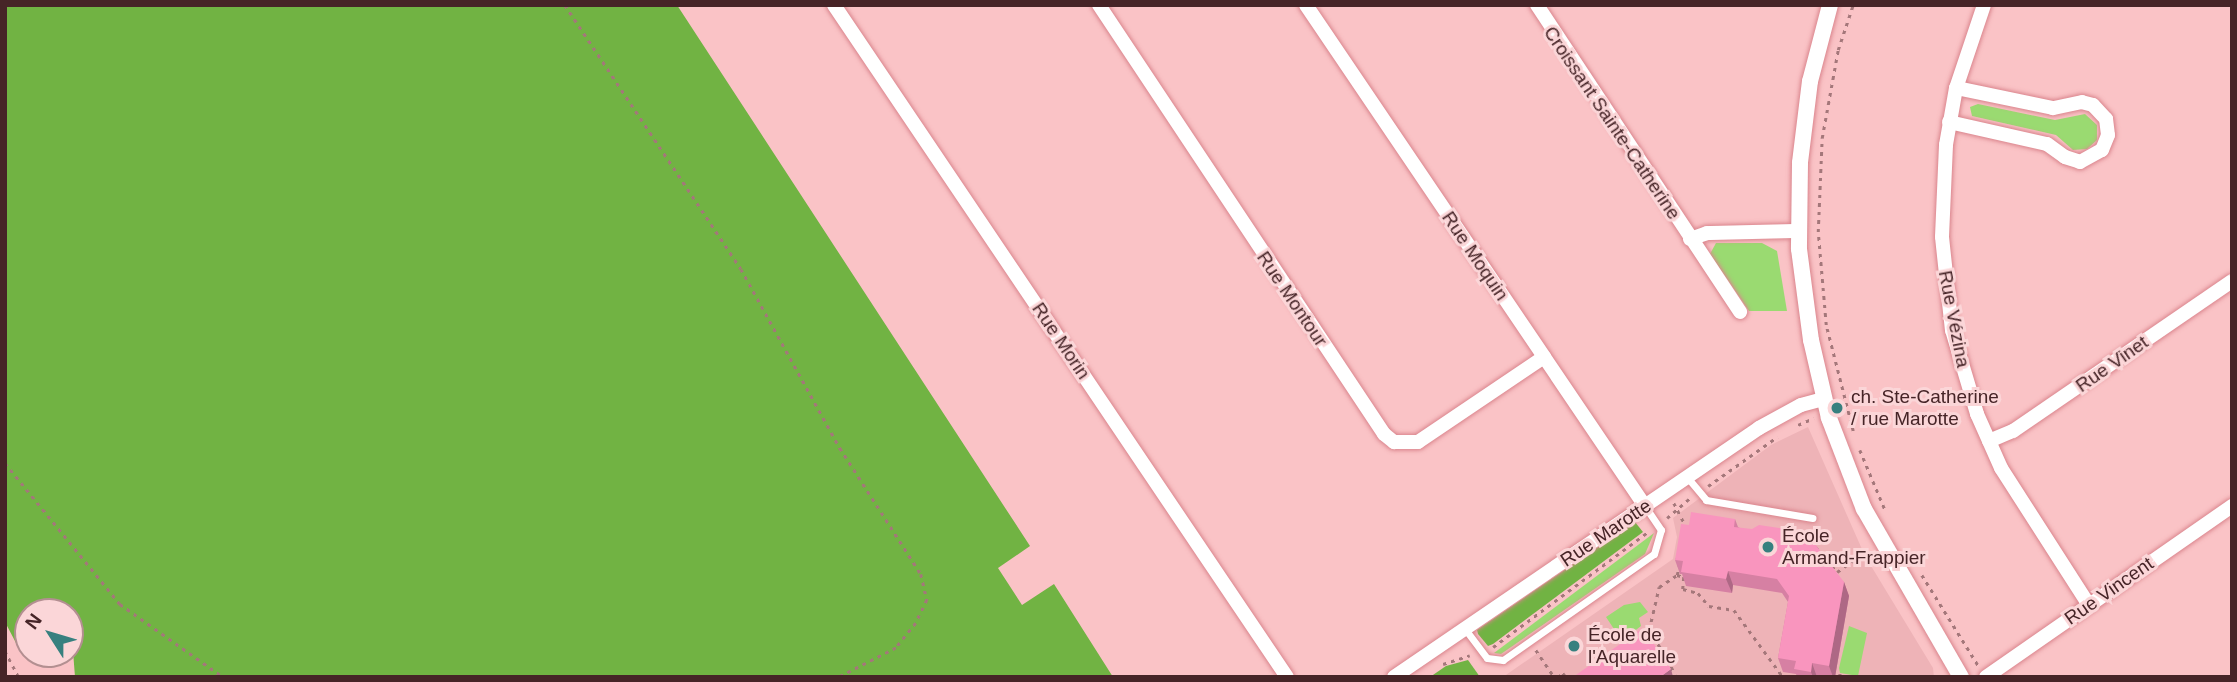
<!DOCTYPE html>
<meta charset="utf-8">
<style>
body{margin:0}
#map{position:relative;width:2237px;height:682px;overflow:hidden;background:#fac3c6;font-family:Arial,sans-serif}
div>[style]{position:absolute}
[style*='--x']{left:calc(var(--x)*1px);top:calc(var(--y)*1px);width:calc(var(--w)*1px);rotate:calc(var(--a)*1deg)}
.built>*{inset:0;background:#eeb3b7}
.green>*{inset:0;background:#9ada71}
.forest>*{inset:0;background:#71b343}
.path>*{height:2.5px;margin-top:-1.25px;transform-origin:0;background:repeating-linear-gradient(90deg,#a4777a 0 3.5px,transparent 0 8.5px)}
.roads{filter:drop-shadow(0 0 2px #da858d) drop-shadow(0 0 2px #da858d)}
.service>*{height:7px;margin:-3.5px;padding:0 3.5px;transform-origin:3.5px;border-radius:3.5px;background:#fff}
.minor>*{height:14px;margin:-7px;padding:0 7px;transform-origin:7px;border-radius:7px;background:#fff}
.tertiary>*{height:16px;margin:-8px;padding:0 8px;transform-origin:8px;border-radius:8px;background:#fff}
.wall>*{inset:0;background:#d680a3}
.shaded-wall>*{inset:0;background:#ae6885}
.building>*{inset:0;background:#f995be}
.dots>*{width:19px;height:19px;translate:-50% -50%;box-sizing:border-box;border:4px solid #fbd6d8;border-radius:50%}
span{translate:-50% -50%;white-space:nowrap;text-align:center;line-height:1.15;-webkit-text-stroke:6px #fbd6d8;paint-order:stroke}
.street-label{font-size:19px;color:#462427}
.poi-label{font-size:19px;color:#462427}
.left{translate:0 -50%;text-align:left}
.frame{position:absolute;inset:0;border:7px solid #462427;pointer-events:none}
.north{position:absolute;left:14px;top:598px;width:70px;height:70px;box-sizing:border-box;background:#fbd6d8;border:2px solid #b38f91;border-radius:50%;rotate:307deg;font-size:19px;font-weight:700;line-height:28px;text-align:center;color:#462427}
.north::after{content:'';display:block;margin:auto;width:24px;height:32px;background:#37807f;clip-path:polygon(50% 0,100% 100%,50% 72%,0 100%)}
</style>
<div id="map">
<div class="built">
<i style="clip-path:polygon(1808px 427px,1865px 556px,1933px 668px,1934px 677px,1503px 677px,1673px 559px,1677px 537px,1673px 518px,1771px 445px)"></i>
</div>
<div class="green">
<i style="clip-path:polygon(1978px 104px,2055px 120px,2085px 114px,2097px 125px,2097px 140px,2087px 149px,2073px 150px,2056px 135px,1972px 116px,1970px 107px)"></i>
<i style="clip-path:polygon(1716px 243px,1762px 243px,1777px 251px,1787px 311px,1749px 311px,1710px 254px)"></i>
<i style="clip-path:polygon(1654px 533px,1645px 554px,1501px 654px,1494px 653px)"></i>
<i style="clip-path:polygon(1640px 602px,1648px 612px,1639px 618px,1641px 626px,1628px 636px,1618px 635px,1606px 617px,1624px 605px)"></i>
<i style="clip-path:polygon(1849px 626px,1867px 633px,1858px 676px,1840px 673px,1839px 668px)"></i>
</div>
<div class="forest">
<i style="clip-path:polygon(5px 5px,677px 5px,1030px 546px,998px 568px,1022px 605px,1054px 584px,1113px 677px,75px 677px,70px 612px,28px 612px,28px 640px,16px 643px,5px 622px)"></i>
<i style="clip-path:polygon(1635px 522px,1643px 532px,1493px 644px,1488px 646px,1478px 634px,1477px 630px)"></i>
<i style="clip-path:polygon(1468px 660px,1480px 677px,1430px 677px,1446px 666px)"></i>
</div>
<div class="path">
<i style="--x:565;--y:5;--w:317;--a:56.3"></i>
<i style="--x:741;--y:269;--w:205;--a:61.1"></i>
<i style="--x:840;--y:448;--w:150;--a:57.3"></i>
<i style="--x:921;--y:574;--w:27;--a:77"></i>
<i style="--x:927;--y:600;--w:25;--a:116"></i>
<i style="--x:916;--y:623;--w:32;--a:129"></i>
<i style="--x:896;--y:648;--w:64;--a:153"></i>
<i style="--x:1798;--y:425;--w:17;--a:-24"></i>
<i style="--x:1853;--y:431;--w:109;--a:-104.3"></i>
<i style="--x:1826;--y:325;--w:93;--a:-94.9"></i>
<i style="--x:1818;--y:232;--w:94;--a:-87.6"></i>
<i style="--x:1822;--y:138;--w:89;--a:-79.7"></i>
<i style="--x:1838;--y:50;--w:47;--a:-71.6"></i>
<i style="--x:1860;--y:450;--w:67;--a:67.2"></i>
<i style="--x:5;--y:463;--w:182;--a:50.8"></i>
<i style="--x:120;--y:604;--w:126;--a:35.3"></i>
<i style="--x:1708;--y:486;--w:85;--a:-35.4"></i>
<i style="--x:1674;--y:503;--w:25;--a:63"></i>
<i style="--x:1667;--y:518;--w:32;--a:-41"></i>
<i style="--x:1810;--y:540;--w:42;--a:49.8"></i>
<i style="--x:1837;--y:572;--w:34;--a:-36"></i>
<i style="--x:1677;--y:575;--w:7;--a:16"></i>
<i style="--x:1684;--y:577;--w:12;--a:95"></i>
<i style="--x:1683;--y:589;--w:16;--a:15"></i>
<i style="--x:1698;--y:593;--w:17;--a:50"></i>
<i style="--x:1709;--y:606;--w:25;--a:9"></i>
<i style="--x:1734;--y:610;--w:83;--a:53.8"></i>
<i style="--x:1922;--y:575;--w:106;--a:58.1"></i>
<i style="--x:1649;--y:630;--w:44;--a:-76.9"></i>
<i style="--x:1659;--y:587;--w:22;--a:-34"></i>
<i style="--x:1677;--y:575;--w:9;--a:-77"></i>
<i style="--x:1643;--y:635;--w:8;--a:-40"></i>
<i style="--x:1649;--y:630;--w:35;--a:57"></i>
<i style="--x:1668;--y:659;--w:4;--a:146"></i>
<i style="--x:1493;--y:647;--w:193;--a:-36.6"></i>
<i style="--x:1536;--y:650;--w:32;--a:56"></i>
<i style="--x:5;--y:651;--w:30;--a:62"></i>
<i style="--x:1668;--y:659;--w:20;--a:66"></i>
<i style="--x:1443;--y:664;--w:28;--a:-18"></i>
<i style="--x:1558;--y:677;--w:6;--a:-39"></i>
<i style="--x:1563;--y:673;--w:5;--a:53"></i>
<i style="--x:1839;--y:677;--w:4;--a:-76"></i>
</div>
<div class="roads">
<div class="service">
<i style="--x:1687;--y:477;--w:30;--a:50"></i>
<i style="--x:1706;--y:500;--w:108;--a:9.6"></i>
<i style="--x:1465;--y:629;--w:36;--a:53"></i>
<i style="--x:1487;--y:658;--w:16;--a:7"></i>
<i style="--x:1503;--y:660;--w:184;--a:-35.1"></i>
<i style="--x:1654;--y:554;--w:25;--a:-74"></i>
<i style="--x:1661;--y:530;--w:29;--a:-124"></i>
</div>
<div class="minor">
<i style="--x:834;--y:5;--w:810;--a:56.02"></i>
<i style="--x:1099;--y:5;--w:515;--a:56.4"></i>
<i style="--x:1384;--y:434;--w:13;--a:39"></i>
<i style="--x:1394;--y:442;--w:24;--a:0"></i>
<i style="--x:1418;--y:442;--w:152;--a:-34"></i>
<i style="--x:1306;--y:5;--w:605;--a:55.92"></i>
<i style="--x:1537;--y:5;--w:368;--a:56.5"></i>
<i style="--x:1984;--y:5;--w:88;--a:108.6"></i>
<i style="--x:1956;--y:88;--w:58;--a:100"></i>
<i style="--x:1946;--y:145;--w:92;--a:92.5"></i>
<i style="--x:1942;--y:237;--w:94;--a:83.9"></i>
<i style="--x:1952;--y:330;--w:88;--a:73.4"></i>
<i style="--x:1977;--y:414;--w:59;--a:66"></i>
<i style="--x:2001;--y:468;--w:163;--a:57.3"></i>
<i style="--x:1949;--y:122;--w:100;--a:12.7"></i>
<i style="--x:2047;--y:144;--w:22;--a:36"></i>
<i style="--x:2065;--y:157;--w:16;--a:18"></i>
<i style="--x:2080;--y:162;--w:25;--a:-29"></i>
<i style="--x:2102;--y:150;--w:16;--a:-68"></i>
<i style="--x:2108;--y:135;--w:16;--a:-97"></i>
<i style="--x:2106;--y:119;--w:19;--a:-133"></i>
<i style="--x:2093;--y:105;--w:11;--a:-165"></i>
<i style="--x:2082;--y:102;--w:30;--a:168"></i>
<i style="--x:2053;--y:108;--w:99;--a:-168.3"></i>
<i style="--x:1690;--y:239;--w:18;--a:-19"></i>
<i style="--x:1707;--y:233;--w:91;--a:-1.3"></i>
<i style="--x:1989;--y:441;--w:26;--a:-23"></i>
<i style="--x:2013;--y:431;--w:265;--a:-34.4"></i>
<i style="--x:1394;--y:677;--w:442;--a:-34.3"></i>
<i style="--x:1759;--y:428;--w:48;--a:-28.7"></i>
<i style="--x:1801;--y:405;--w:23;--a:-15"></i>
<i style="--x:1986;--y:677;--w:300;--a:-34.8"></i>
</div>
<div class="tertiary">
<i style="--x:1830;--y:5;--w:79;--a:104.7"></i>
<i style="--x:1810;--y:81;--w:83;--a:97"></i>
<i style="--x:1800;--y:163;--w:86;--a:90.7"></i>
<i style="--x:1799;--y:249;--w:92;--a:82.5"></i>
<i style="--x:1811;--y:340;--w:80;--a:77"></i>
<i style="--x:1829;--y:418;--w:97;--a:69"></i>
<i style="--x:1864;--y:509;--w:194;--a:60"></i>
</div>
</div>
<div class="wall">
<i style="clip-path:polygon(1735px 519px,1738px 527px,1844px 582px,1849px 596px,1835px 677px,1797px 677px,1796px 674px,1783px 672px,1778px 658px,1788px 602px,1782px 593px,1733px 585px,1732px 593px,1686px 586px,1682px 574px,1680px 574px,1675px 560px,1689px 525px)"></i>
</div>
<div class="shaded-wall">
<i style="clip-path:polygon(1728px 571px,1733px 585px,1732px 593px,1726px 579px)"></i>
<i style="clip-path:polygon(1844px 582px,1849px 596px,1835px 677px,1833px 677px,1829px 666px)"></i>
<i style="clip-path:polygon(1812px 663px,1817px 677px,1813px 677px,1811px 672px)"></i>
<i style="clip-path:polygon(1671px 669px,1673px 677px,1660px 677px)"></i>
</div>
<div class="building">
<i style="clip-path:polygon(1691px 512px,1735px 519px,1734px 527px,1752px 529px,1759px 525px,1806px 532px,1844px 582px,1829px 666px,1812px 663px,1811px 672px,1794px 669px,1796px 661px,1778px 658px,1789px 596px,1777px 579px,1728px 571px,1726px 579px,1681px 572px,1683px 561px,1675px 560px,1681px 524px,1689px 525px)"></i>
<i style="clip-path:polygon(1643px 628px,1671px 669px,1660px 677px,1573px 677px)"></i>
</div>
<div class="dots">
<i style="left:1837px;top:408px;background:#37807f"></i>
<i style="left:1768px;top:547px;background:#37807f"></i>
<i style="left:1574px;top:646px;background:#37807f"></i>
</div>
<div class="street-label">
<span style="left:1612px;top:123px;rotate:56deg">Croissant Sainte-Catherine</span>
<span style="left:1475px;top:256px;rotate:56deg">Rue Moquin</span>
<span style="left:1292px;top:299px;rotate:56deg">Rue Montour</span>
<span style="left:1954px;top:319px;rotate:79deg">Rue Vézina</span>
<span style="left:1061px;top:341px;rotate:56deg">Rue Morin</span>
<span style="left:2112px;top:364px;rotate:-35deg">Rue Vinet</span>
<span style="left:1606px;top:533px;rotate:-34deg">Rue Marotte</span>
<span style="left:2109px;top:591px;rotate:-35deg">Rue Vincent</span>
</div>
<div class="poi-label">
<span class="left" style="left:1851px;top:408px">ch. Ste-Catherine<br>/ rue Marotte</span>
<span class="left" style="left:1782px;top:547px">École<br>Armand-Frappier</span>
<span class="left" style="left:1588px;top:646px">École de<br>l'Aquarelle</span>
</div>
<div class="frame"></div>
<div class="north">N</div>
</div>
